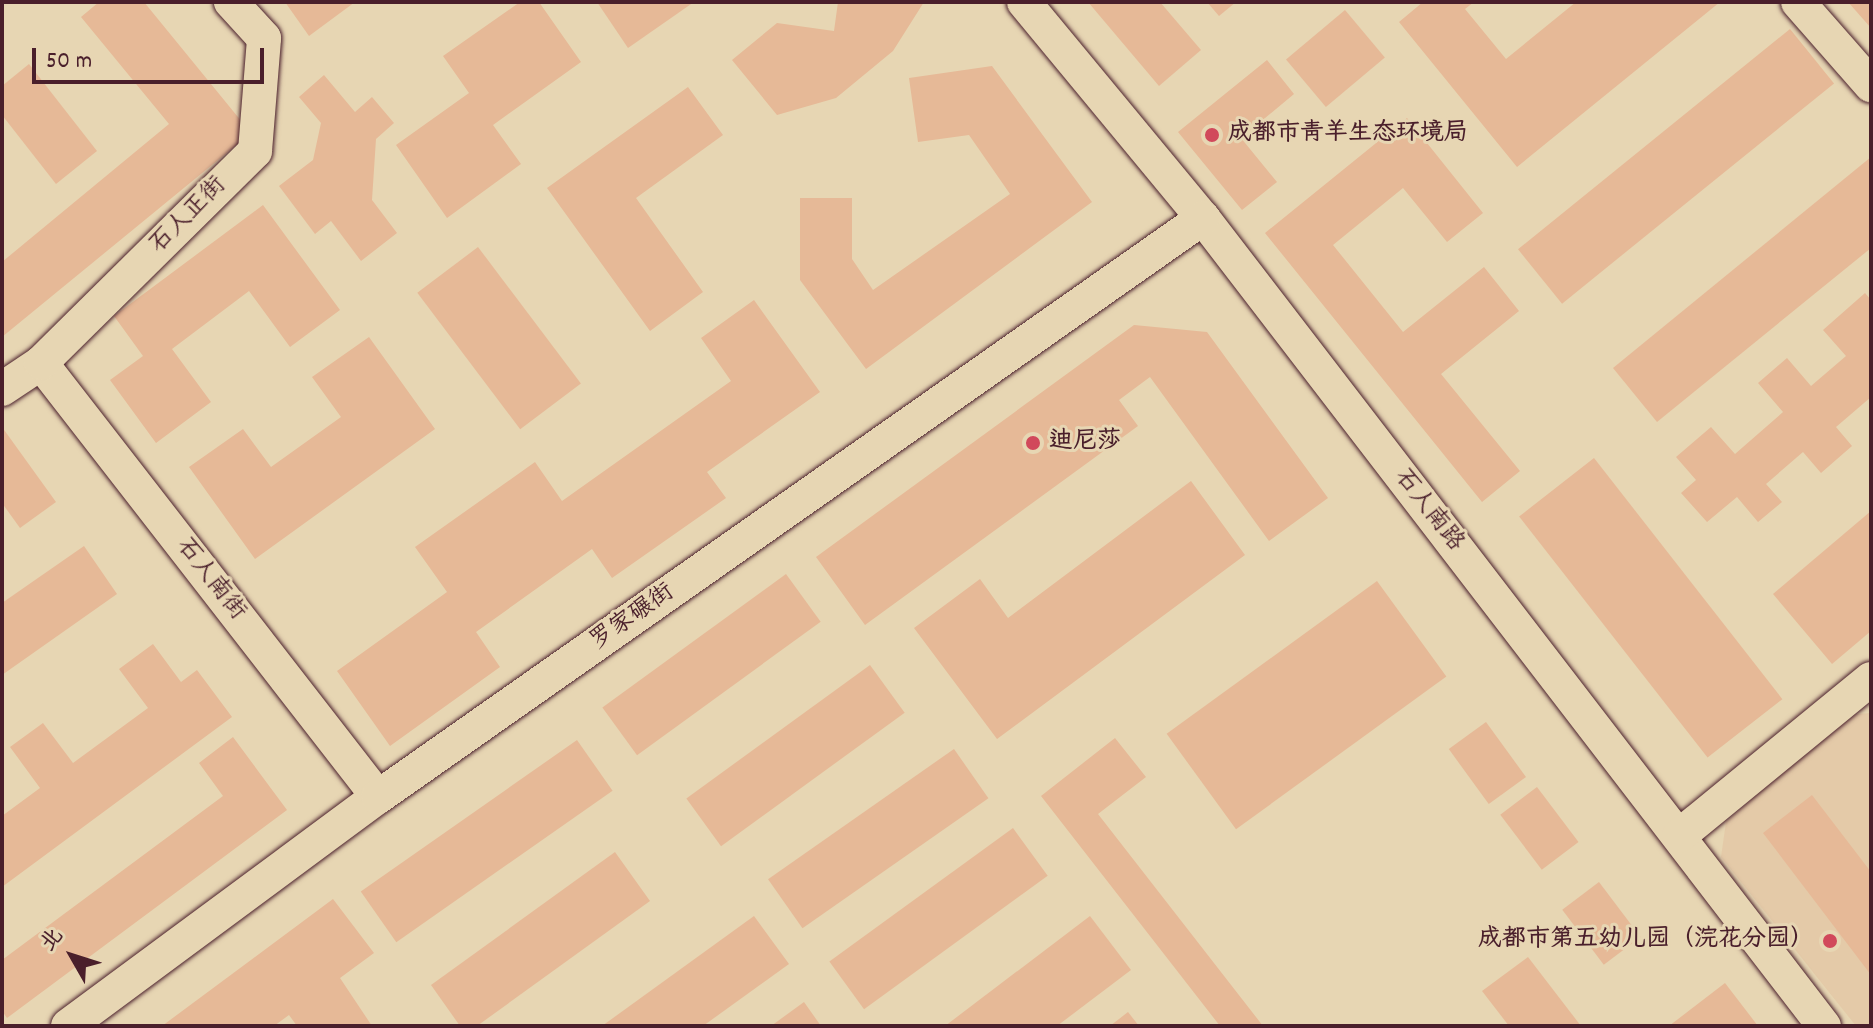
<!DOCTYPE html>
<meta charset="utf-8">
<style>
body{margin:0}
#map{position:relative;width:1873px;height:1028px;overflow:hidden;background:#e7d6b3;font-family:Dekko,"LXGW WenKai TC",sans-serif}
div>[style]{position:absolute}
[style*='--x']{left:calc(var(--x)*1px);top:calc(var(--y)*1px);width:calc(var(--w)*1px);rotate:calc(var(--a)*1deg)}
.built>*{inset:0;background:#e4caa8}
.building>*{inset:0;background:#e6b997;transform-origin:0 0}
.roads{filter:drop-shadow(0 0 2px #4a1f2b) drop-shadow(0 0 2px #4a1f2b)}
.street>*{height:34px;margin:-17px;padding:0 17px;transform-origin:17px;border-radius:17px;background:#e7d6b3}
.dots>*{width:22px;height:22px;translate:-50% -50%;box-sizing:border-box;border:4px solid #e7d6b3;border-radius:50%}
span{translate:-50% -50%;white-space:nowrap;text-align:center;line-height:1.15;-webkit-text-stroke:6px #e7d6b3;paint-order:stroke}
.poi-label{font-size:24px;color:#4a1f2b;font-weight:700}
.left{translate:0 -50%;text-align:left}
.right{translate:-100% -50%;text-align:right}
.street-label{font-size:24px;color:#4a1f2b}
.frame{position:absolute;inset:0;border:4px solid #4a1f2b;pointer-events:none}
.north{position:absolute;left:32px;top:916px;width:80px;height:80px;-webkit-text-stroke:6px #e7d6b3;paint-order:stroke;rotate:309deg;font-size:22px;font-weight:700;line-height:32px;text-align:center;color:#4a1f2b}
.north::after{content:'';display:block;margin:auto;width:28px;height:36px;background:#4a1f2b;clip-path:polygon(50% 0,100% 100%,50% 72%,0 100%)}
.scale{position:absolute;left:32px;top:48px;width:232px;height:36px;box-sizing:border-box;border:4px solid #4a1f2b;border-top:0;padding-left:10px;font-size:24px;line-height:28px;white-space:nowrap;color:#4a1f2b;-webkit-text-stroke:6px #e7d6b3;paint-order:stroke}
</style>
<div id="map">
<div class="built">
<i style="clip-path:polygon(1871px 713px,1871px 1026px,1856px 1026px,1721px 857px,1726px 822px,1846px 715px)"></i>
</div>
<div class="building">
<i style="clip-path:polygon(99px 2px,144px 2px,251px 133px,2px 337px,2px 262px,169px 124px,81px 17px)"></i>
<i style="clip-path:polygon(285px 2px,355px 2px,309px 36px)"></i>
<i style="clip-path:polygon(520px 2px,539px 2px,581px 62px,493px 125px,521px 164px,447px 218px,396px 145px,469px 93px,443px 56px)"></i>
<i style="clip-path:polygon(597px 2px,694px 2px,628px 48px)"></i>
<i style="clip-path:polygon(838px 2px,924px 2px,893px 51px,836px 98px,777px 115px,732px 60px,777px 23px,834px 31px)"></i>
<i style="clip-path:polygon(1088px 2px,1160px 2px,1201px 50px,1159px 86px)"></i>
<i style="clip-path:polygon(1207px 2px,1236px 2px,1219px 16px)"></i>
<i style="clip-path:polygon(1423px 2px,1474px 2px,1465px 9px,1506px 59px,1576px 2px,1720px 2px,1517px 167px,1399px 22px)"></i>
<i style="clip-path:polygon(1848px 2px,1871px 2px,1871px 28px)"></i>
<i style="left:1345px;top:10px;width:62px;height:77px;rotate:50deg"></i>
<i style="left:1790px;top:29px;width:70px;height:350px;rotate:51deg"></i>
<i style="clip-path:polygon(1267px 60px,1294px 94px,1241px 138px,1277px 182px,1242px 210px,1178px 132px)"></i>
<i style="clip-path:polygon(29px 64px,97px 151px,56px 184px,2px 115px,2px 86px)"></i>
<i style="clip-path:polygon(992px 66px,1092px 202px,866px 369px,800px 280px,800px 198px,852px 198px,852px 259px,873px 290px,1010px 194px,969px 135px,918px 142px,909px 78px)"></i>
<i style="clip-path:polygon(324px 75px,355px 112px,372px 97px,394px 123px,376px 139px,372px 200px,397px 233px,361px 261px,331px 221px,315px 234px,279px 186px,313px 160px,321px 123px,299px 97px)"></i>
<i style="clip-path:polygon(688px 87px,723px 135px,636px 198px,703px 292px,650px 331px,547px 188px)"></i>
<i style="clip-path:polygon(1407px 118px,1483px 213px,1447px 242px,1403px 188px,1333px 245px,1403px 332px,1484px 267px,1519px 311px,1441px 374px,1520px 471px,1482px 502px,1265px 233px)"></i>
<i style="clip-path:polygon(1871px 157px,1871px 248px,1657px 422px,1613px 368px)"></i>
<i style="clip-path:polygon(263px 205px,340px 310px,290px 347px,249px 291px,172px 349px,211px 402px,156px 443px,110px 380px,143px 356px,114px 316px)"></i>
<i style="left:478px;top:247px;width:171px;height:76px;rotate:53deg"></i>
<i style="clip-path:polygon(1865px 293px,1871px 300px,1871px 397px,1836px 427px,1852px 446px,1821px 473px,1803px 452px,1766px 484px,1782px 502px,1758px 522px,1737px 497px,1707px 522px,1681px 493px,1696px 480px,1676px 457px,1711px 427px,1735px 454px,1783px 412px,1758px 383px,1787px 358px,1811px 386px,1846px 356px,1823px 330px)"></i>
<i style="clip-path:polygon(754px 300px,820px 392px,707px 472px,726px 498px,612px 578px,592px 549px,476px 632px,500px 667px,390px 746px,337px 671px,447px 592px,415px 547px,535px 462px,562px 501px,731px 381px,701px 338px)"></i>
<i style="clip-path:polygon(1134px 325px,1207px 332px,1328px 498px,1269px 541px,1150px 377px,1119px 400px,1138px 426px,865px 625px,816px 557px)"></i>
<i style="clip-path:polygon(369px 337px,435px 429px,255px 559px,189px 467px,243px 429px,271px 467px,341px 417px,312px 377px)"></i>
<i style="clip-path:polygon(2px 427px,56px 502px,20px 528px,2px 503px)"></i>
<i style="left:1594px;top:458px;width:306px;height:95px;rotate:52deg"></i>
<i style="clip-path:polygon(1191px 481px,1245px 555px,997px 739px,914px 628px,980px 579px,1008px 618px)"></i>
<i style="clip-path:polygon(1871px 511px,1871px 631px,1832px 664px,1773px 594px)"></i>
<i style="clip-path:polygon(84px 546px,117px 594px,2px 675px,2px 603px)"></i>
<i style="left:786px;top:574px;width:59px;height:227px;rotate:54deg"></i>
<i style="left:1377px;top:581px;width:118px;height:260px;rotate:54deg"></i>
<i style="clip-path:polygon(153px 644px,181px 682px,197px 670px,232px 717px,2px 887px,2px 816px,40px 788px,10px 747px,43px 723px,73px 763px,148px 708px,119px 669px)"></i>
<i style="left:870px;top:665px;width:59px;height:227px;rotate:54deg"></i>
<i style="left:1486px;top:722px;width:68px;height:46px;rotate:54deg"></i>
<i style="clip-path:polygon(233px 737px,287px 810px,7px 1018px,2px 1011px,2px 960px,223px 796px,199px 763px)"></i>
<i style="clip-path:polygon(1115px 738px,1146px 777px,1098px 814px,1263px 1026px,1220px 1026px,1041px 796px)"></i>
<i style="left:577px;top:740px;width:62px;height:264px;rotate:55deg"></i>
<i style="left:954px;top:749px;width:60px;height:227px;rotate:55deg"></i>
<i style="left:1537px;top:787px;width:69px;height:46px;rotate:53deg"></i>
<i style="clip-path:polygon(1812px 795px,1871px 872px,1871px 975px,1763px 833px)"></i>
<i style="left:1013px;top:828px;width:59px;height:227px;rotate:54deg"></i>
<i style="clip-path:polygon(615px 852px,650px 901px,477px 1026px,460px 1026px,431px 985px)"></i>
<i style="left:1599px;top:882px;width:69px;height:46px;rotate:53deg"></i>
<i style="clip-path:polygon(333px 899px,374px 953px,340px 978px,372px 1026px,297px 1026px,289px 1015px,274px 1026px,162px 1026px)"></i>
<i style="clip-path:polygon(754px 916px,789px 964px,703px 1026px,602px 1026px)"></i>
<i style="clip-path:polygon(1090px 916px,1131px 970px,1057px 1026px,945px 1026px)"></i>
<i style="clip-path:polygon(1528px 957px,1581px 1026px,1509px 1026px,1482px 991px)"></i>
<i style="clip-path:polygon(1725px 983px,1758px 1026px,1669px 1026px)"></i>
<i style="clip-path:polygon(804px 1002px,821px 1026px,771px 1026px)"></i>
<i style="clip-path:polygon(1128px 1012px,1139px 1026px,1110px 1026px)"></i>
</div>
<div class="roads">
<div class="street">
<i style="--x:1024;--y:2;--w:281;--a:50.4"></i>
<i style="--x:1203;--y:218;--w:1019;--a:52.46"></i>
<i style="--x:1798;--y:2;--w:111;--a:48.7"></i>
<i style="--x:41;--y:363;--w:549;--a:52.17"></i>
<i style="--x:2;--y:389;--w:47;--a:-33.7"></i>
<i style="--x:41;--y:363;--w:301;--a:-44.7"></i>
<i style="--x:255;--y:151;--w:113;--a:-85.4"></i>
<i style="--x:264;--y:38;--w:49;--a:-132.5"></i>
<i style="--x:1679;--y:836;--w:248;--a:-39.3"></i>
<i style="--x:68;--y:1026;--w:385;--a:-36.5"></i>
<i style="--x:378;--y:797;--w:1008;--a:-35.06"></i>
</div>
</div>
<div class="dots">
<i style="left:1212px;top:135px;background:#d1495b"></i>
<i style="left:1033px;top:443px;background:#d1495b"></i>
<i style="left:1830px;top:941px;background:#d1495b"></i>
</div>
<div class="poi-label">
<span class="left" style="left:1228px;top:135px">成都市青羊生态环境局</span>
<span class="left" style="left:1049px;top:443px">迪尼莎</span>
<span class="right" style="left:1814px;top:941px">成都市第五幼儿园（浣花分园）</span>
</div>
<div class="street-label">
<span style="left:189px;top:216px;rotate:-45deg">石人正街</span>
<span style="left:1428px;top:511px;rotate:52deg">石人南路</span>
<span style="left:210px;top:580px;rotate:52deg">石人南街</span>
<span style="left:633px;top:618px;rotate:-35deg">罗家碾街</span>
</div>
<div class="frame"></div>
<div class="north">北</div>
<div class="scale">50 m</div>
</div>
